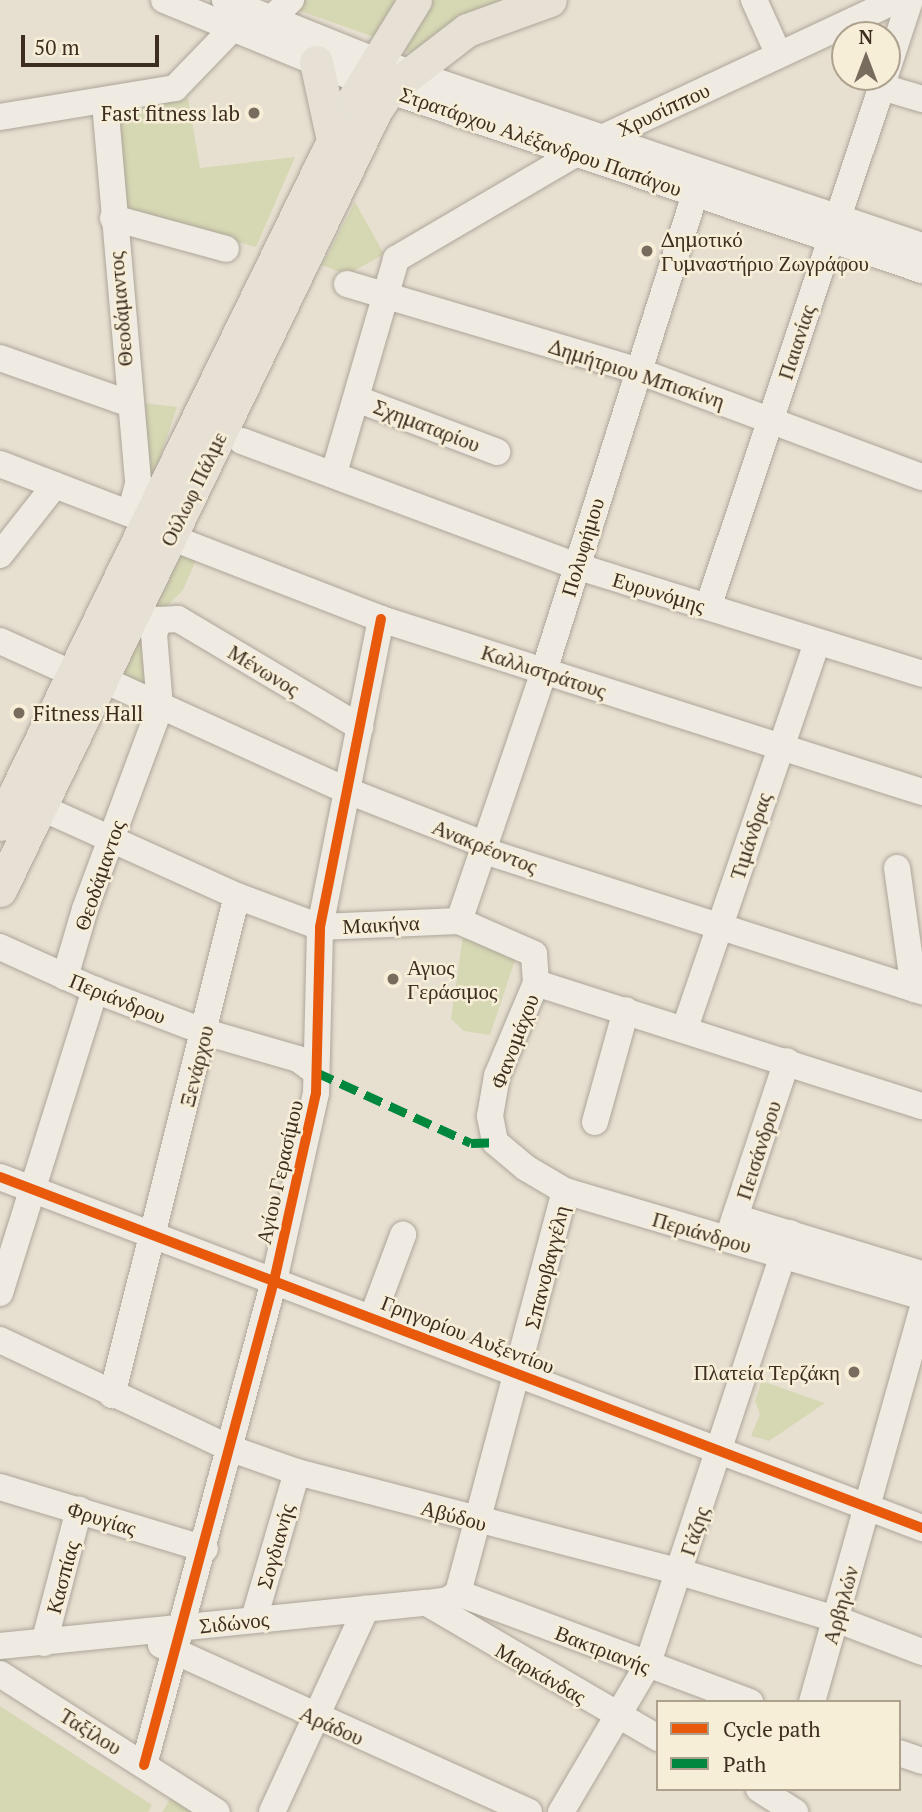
<!DOCTYPE html>
<meta charset="utf-8">
<style>
body{margin:0}
#map{position:relative;width:922px;height:1812px;overflow:hidden;background:#e7e0d1;font-family:"PT Serif",serif}
div>[style]{position:absolute}
[style*='--x']{left:calc(var(--x)*1px);top:calc(var(--y)*1px);width:calc(var(--w)*1px);rotate:calc(var(--a)*1deg)}
.green>*{inset:0;background:#d6d7b3}
.roads{filter:drop-shadow(0 0 2px #ada599) drop-shadow(0 0 2px #ada599)}
.minor>*{height:26px;margin:-13px;padding:0 13px;transform-origin:13px;border-radius:13px;background:#efebe3}
.major>*{height:33px;margin:-16.5px;padding:0 16.5px;transform-origin:16.5px;border-radius:16.5px;background:#e6e1d4}
.quiet>*{height:9px;margin-top:-4.5px;transform-origin:0;background:repeating-linear-gradient(90deg,#00873e 0 18px,transparent 0 27px)}
.cycleway>*{height:10px;margin:-5px;padding:0 5px;transform-origin:5px;border-radius:5px;background:#e8590c}
.dots>*{width:19px;height:19px;translate:-50% -50%;box-sizing:border-box;border:4px solid #f7eed8;border-radius:50%}
span{translate:-50% -50%;white-space:nowrap;text-align:center;line-height:1.15;-webkit-text-stroke:5px #f7eed8;paint-order:stroke}
.street-label{font-size:21px;color:#3d2e20}
.poi-label{font-size:21px;color:#3d2e20}
.right{translate:-100% -50%;text-align:right}
.left{translate:0 -50%;text-align:left}
.legend{position:absolute;left:656px;top:1700px;width:245px;height:91px;box-sizing:border-box;background:#f7eed8;border:2px solid #ada18e;margin:0;padding:9px 12px;list-style:none;font-size:21px;color:#3d2e20}
.legend li{display:flex;align-items:center;gap:14px;height:35px}
.legend b{width:35px;border:2px solid #ada18e}
.north{position:absolute;left:831px;top:21px;width:70px;height:70px;box-sizing:border-box;background:#f7eed8;border:2px solid #ada18e;border-radius:50%;rotate:0deg;font-size:19px;font-weight:700;line-height:28px;text-align:center;color:#3d2e20}
.north::after{content:'';display:block;margin:auto;width:24px;height:32px;background:#786c5e;clip-path:polygon(50% 0,100% 100%,50% 72%,0 100%)}
.scale{position:absolute;left:21px;top:35px;width:138px;height:32px;box-sizing:border-box;border:4px solid #3d2e20;border-top:0;padding-left:9px;font-size:21px;line-height:24px;white-space:nowrap;color:#3d2e20;-webkit-text-stroke:5px #f7eed8;paint-order:stroke}
</style>
<div id="map">
<div class="green">
<i style="clip-path:polygon(305px 0,404px 0,380px 39px,292px 8px)"></i>
<i style="clip-path:polygon(427px 0,521px 0,417px 55px,397px 47px)"></i>
<i style="clip-path:polygon(188px 98px,200px 168px,295px 157px,256px 247px,126px 211px,118px 113px)"></i>
<i style="clip-path:polygon(355px 202px,384px 254px,347px 275px,322px 265px)"></i>
<i style="clip-path:polygon(135px 402px,177px 407px,154px 475px,150px 475px)"></i>
<i style="clip-path:polygon(175px 546px,199px 553px,183px 590px,165px 608px,153px 692px,114px 674px)"></i>
<i style="clip-path:polygon(463px 935px,516px 957px,490px 1035px,464px 1031px,451px 1019px)"></i>
<i style="clip-path:polygon(762px 1381px,813px 1399px,825px 1403px,769px 1441px,751px 1436px,760px 1414px,755px 1401px)"></i>
<i style="clip-path:polygon(0 1706px,152px 1805px,148px 1812px,0 1812px)"></i>
<i style="clip-path:polygon(172px 1796px,198px 1812px,162px 1812px)"></i>
</div>
<div class="roads">
<div class="minor">
<i style="--x:164;--y:0;--w:216;--a:22.3"></i>
<i style="--x:364;--y:82;--w:589;--a:18.62"></i>
<i style="--x:225;--y:0;--w:163;--a:22"></i>
<i style="--x:376;--y:61;--w:576;--a:18.72"></i>
<i style="--x:754;--y:0;--w:60;--a:65.6"></i>
<i style="--x:271;--y:19;--w:28;--a:-44"></i>
<i style="--x:887;--y:70;--w:74;--a:-71.8"></i>
<i style="--x:882;--y:87;--w:42;--a:16.7"></i>
<i style="--x:105;--y:103;--w:382;--a:85"></i>
<i style="--x:138;--y:484;--w:30;--a:105"></i>
<i style="--x:0;--y:117;--w:177;--a:-9.4"></i>
<i style="--x:175;--y:88;--w:83;--a:-46"></i>
<i style="--x:113;--y:218;--w:117;--a:15.3"></i>
<i style="--x:347;--y:284;--w:304;--a:16.6"></i>
<i style="--x:638;--y:371;--w:303;--a:20.5"></i>
<i style="--x:0;--y:358;--w:136;--a:19.4"></i>
<i style="--x:357;--y:399;--w:150;--a:20.7"></i>
<i style="--x:242;--y:441;--w:357;--a:20.5"></i>
<i style="--x:576;--y:566;--w:362;--a:17.3"></i>
<i style="--x:0;--y:464;--w:156;--a:21"></i>
<i style="--x:334;--y:473;--w:223;--a:-73.8"></i>
<i style="--x:396;--y:259;--w:239;--a:-30.4"></i>
<i style="--x:602;--y:138;--w:325;--a:-25.1"></i>
<i style="--x:170;--y:537;--w:226;--a:21.2"></i>
<i style="--x:381;--y:619;--w:568;--a:17.73"></i>
<i style="--x:0;--y:555;--w:89;--a:-51.8"></i>
<i style="--x:708;--y:607;--w:559;--a:-71.53"></i>
<i style="--x:0;--y:641;--w:80;--a:24.3"></i>
<i style="--x:102;--y:679;--w:270;--a:24.5"></i>
<i style="--x:348;--y:791;--w:143;--a:21.4"></i>
<i style="--x:481;--y:843;--w:14;--a:45"></i>
<i style="--x:491;--y:853;--w:453;--a:17.8"></i>
<i style="--x:40;--y:807;--w:216;--a:24.3"></i>
<i style="--x:237;--y:896;--w:89;--a:20.5"></i>
<i style="--x:320;--y:927;--w:139;--a:-2.5"></i>
<i style="--x:459;--y:921;--w:82;--a:23.7"></i>
<i style="--x:534;--y:954;--w:29;--a:86"></i>
<i style="--x:536;--y:983;--w:405;--a:17.7"></i>
<i style="--x:897;--y:868;--w:122;--a:82"></i>
<i style="--x:459;--y:921;--w:264;--a:-71.2"></i>
<i style="--x:544;--y:671;--w:523;--a:-72.43"></i>
<i style="--x:0;--y:947;--w:104;--a:24.4"></i>
<i style="--x:95;--y:990;--w:118;--a:20.9"></i>
<i style="--x:205;--y:1032;--w:97;--a:16.2"></i>
<i style="--x:298;--y:1059;--w:22;--a:36"></i>
<i style="--x:65;--y:977;--w:71;--a:-73.6"></i>
<i style="--x:85;--y:909;--w:215;--a:-69.6"></i>
<i style="--x:160;--y:707;--w:73;--a:-94.7"></i>
<i style="--x:154;--y:634;--w:15;--a:-70"></i>
<i style="--x:159;--y:620;--w:19;--a:-3"></i>
<i style="--x:178;--y:619;--w:212;--a:30.7"></i>
<i style="--x:536;--y:983;--w:101;--a:112.8"></i>
<i style="--x:497;--y:1076;--w:41;--a:99.9"></i>
<i style="--x:490;--y:1116;--w:26;--a:79"></i>
<i style="--x:495;--y:1142;--w:40;--a:40"></i>
<i style="--x:526;--y:1168;--w:45;--a:30.5"></i>
<i style="--x:565;--y:1191;--w:372;--a:16.5"></i>
<i style="--x:685;--y:1028;--w:407;--a:-71.1"></i>
<i style="--x:595;--y:1122;--w:116;--a:-74.5"></i>
<i style="--x:0;--y:1177;--w:987;--a:20.84"></i>
<i style="--x:735;--y:1217;--w:195;--a:17"></i>
<i style="--x:730;--y:1232;--w:180;--a:-71.6"></i>
<i style="--x:0;--y:1293;--w:318;--a:-72.6"></i>
<i style="--x:372;--y:1318;--w:89;--a:-69.5"></i>
<i style="--x:0;--y:1340;--w:253;--a:25.2"></i>
<i style="--x:229;--y:1448;--w:72;--a:19.4"></i>
<i style="--x:297;--y:1472;--w:396;--a:14.6"></i>
<i style="--x:680;--y:1572;--w:163;--a:16.8"></i>
<i style="--x:836;--y:1619;--w:92;--a:21"></i>
<i style="--x:112;--y:1395;--w:514;--a:-75.94"></i>
<i style="--x:0;--y:1487;--w:214;--a:16.8"></i>
<i style="--x:458;--y:1593;--w:312;--a:20.5"></i>
<i style="--x:427;--y:1603;--w:268;--a:30.3"></i>
<i style="--x:254;--y:1619;--w:153;--a:-73.7"></i>
<i style="--x:44;--y:1643;--w:138;--a:-75.3"></i>
<i style="--x:161;--y:1645;--w:404;--a:24.4"></i>
<i style="--x:0;--y:1646;--w:429;--a:-5.8"></i>
<i style="--x:427;--y:1603;--w:21;--a:-8"></i>
<i style="--x:448;--y:1600;--w:12;--a:-35"></i>
<i style="--x:458;--y:1593;--w:416;--a:-75.1"></i>
<i style="--x:0;--y:1674;--w:257;--a:32.5"></i>
<i style="--x:812;--y:1702;--w:406;--a:-74.3"></i>
<i style="--x:899;--y:1753;--w:24;--a:19"></i>
<i style="--x:144;--y:1765;--w:501;--a:-74.97"></i>
<i style="--x:274;--y:1281;--w:193;--a:-77.4"></i>
<i style="--x:316;--y:1093;--w:166;--a:-88.6"></i>
<i style="--x:320;--y:927;--w:314;--a:-78.8"></i>
<i style="--x:759;--y:1789;--w:43;--a:32.6"></i>
<i style="--x:272;--y:1812;--w:224;--a:-65.2"></i>
<i style="--x:561;--y:1812;--w:169;--a:-59.5"></i>
<i style="--x:647;--y:1666;--w:456;--a:-71.7"></i>
</div>
<div class="major">
<i style="--x:316;--y:62;--w:80;--a:77.7"></i>
<i style="--x:0;--y:824;--w:803;--a:-64.01"></i>
<i style="--x:352;--y:102;--w:120;--a:-58.3"></i>
<i style="--x:0;--y:890;--w:865;--a:-64.29"></i>
<i style="--x:375;--y:111;--w:25;--a:-56"></i>
<i style="--x:389;--y:90;--w:98;--a:-37.6"></i>
<i style="--x:467;--y:30;--w:88;--a:-19.9"></i>
</div>
</div>
<div class="quiet">
<i style="--x:316;--y:1072;--w:170;--a:24.6"></i>
<i style="--x:471;--y:1143;--w:24;--a:-2"></i>
</div>
<div class="cycleway">
<i style="--x:0;--y:1177;--w:987;--a:20.84"></i>
<i style="--x:144;--y:1765;--w:501;--a:-74.97"></i>
<i style="--x:274;--y:1281;--w:193;--a:-77.4"></i>
<i style="--x:316;--y:1093;--w:166;--a:-88.6"></i>
<i style="--x:320;--y:927;--w:314;--a:-78.8"></i>
</div>
<div class="dots">
<i style="left:254px;top:113px;background:#786c5e"></i>
<i style="left:647px;top:251px;background:#786c5e"></i>
<i style="left:19px;top:713px;background:#786c5e"></i>
<i style="left:393px;top:979px;background:#786c5e"></i>
<i style="left:854px;top:1372px;background:#786c5e"></i>
</div>
<div class="street-label">
<span style="left:663px;top:109px;rotate:-25deg">Χρυσίππου</span>
<span style="left:541px;top:141px;rotate:19deg">Στρατάρχου Αλέξανδρου Παπάγου</span>
<span style="left:120px;top:309px;rotate:-95deg">Θεοδάμαντος</span>
<span style="left:796px;top:342px;rotate:-72deg">Παιανίας</span>
<span style="left:637px;top:373px;rotate:18deg">Δημήτριου Μπισκίνη</span>
<span style="left:427px;top:425px;rotate:21deg">Σχηματαρίου</span>
<span style="left:193px;top:489px;rotate:-64deg">Ούλωφ Πάλμε</span>
<span style="left:582px;top:547px;rotate:-73deg">Πολυφήμου</span>
<span style="left:659px;top:592px;rotate:17deg">Ευρυνόμης</span>
<span style="left:264px;top:670px;rotate:31deg">Μένωνος</span>
<span style="left:544px;top:671px;rotate:18deg">Καλλιστράτους</span>
<span style="left:750px;top:836px;rotate:-72deg">Τιμάνδρας</span>
<span style="left:485px;top:846px;rotate:22deg">Ανακρέοντος</span>
<span style="left:99px;top:875px;rotate:-71deg">Θεοδάμαντος</span>
<span style="left:381px;top:924px;rotate:-3deg">Μαικήνα</span>
<span style="left:118px;top:998px;rotate:22deg">Περιάνδρου</span>
<span style="left:514px;top:1041px;rotate:-69deg">Φανομάχου</span>
<span style="left:196px;top:1066px;rotate:-76deg">Ξενάρχου</span>
<span style="left:758px;top:1150px;rotate:-72deg">Πεισάνδρου</span>
<span style="left:279px;top:1172px;rotate:-77deg">Αγίου Γερασίμου</span>
<span style="left:702px;top:1232px;rotate:16deg">Περιάνδρου</span>
<span style="left:546px;top:1267px;rotate:-76deg">Σπανοβαγγέλη</span>
<span style="left:468px;top:1334px;rotate:21deg">Γρηγορίου Αυξεντίου</span>
<span style="left:454px;top:1515px;rotate:15deg">Αβύδου</span>
<span style="left:102px;top:1518px;rotate:17deg">Φρυγίας</span>
<span style="left:694px;top:1531px;rotate:-72deg">Γάζης</span>
<span style="left:275px;top:1546px;rotate:-74deg">Σογδιανής</span>
<span style="left:62px;top:1577px;rotate:-75deg">Κασπίας</span>
<span style="left:840px;top:1605px;rotate:-74deg">Αρβηλών</span>
<span style="left:234px;top:1622px;rotate:-6deg">Σιδώνος</span>
<span style="left:603px;top:1649px;rotate:21deg">Βακτριανής</span>
<span style="left:541px;top:1673px;rotate:30deg">Μαρκάνδας</span>
<span style="left:332px;top:1725px;rotate:24deg">Αράδου</span>
<span style="left:91px;top:1731px;rotate:32deg">Ταξίλου</span>
</div>
<div class="poi-label">
<span class="right" style="left:240px;top:113px">Fast fitness lab</span>
<span class="left" style="left:661px;top:251px">Δημοτικό<br>Γυμναστήριο Ζωγράφου</span>
<span class="left" style="left:33px;top:713px">Fitness Hall</span>
<span class="left" style="left:407px;top:979px">Αγιος<br>Γεράσιμος</span>
<span class="right" style="left:840px;top:1372px">Πλατεία Τερζάκη</span>
</div>
<ul class="legend">
<li><b style="height:9px;background:#e8590c"></b>Cycle path</li>
<li><b style="height:9px;background:#00873e"></b>Path</li>
</ul>
<div class="north">N</div>
<div class="scale">50 m</div>
</div>
